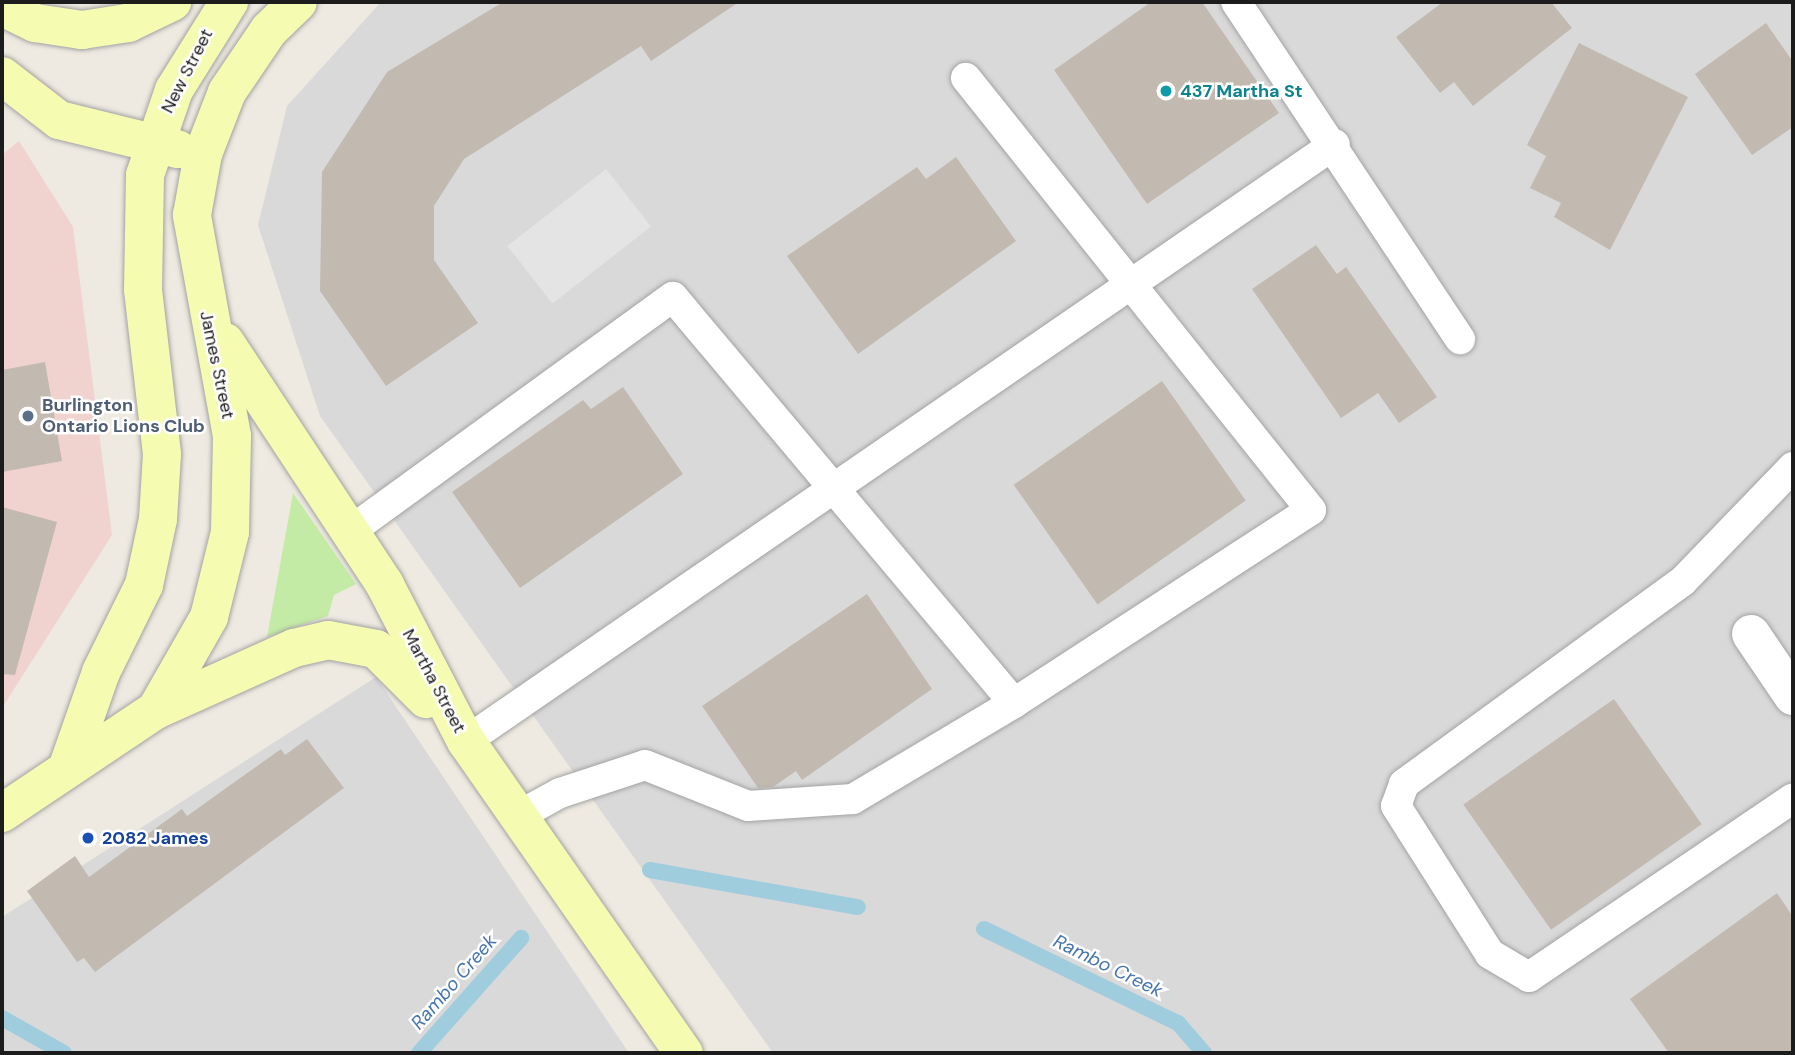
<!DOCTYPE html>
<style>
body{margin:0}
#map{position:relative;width:1795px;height:1055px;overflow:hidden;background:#eeeae1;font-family:"DM Sans",sans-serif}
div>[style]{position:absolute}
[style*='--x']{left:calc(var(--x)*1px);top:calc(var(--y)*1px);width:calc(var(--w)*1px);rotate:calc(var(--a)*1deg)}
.residential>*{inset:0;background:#dad9d9}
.commercial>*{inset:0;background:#f0d2cf}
.grass>*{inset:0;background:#c4eba5}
.parking>*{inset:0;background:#e4e4e4;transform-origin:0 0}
.stream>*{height:16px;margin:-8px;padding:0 8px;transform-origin:8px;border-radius:8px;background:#a0cdde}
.building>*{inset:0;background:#c2bab1;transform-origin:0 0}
.roads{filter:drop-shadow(0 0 2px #a3a3a3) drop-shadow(0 0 2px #a3a3a3)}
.lane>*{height:30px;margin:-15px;padding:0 15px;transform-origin:15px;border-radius:15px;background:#fff}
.street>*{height:38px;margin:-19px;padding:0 19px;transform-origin:19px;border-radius:19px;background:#fff}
.secondary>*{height:38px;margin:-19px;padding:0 19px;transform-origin:19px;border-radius:19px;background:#f5fcb2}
.dots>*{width:19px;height:19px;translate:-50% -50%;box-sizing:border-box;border:4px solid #fff;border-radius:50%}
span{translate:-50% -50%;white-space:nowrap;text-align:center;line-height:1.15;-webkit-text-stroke:5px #fff;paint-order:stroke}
.street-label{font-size:18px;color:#1c1c1c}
.culture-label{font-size:18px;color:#0d838f;font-weight:700}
.left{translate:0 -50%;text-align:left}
.service-label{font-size:18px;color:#4e5e75;font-weight:700}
.transit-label{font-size:18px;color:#164399;font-weight:700}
.water-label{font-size:19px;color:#4676af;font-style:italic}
.frame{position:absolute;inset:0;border:4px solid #1c1c1c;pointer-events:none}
</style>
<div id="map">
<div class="residential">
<i style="clip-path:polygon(381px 2px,1793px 2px,1793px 1053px,773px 1053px,320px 416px,258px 225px,287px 106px)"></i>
<i style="clip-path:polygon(376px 677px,629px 1053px,2px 1053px,2px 917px)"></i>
</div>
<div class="commercial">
<i style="clip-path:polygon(19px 141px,73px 227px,112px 535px,2px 708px,2px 155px)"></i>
</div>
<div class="grass">
<i style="clip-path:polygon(293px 493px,356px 584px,334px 595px,328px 616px,267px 637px)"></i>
</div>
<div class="parking">
<i style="left:606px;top:169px;width:73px;height:125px;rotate:52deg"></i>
</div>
<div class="stream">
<i style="--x:650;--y:870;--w:211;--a:10.1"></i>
<i style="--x:984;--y:929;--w:216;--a:25.9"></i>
<i style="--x:1178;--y:1023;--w:40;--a:49"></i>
<i style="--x:2;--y:1018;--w:71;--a:29.4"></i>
<i style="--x:419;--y:1053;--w:154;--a:-48.4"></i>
</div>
<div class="building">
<i style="clip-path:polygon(503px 2px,739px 2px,651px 61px,641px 46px,464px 159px,434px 206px,434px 260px,478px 323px,386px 386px,320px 291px,322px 172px,387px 72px)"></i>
<i style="clip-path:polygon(1151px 2px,1202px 2px,1279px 113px,1147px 204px,1054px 70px)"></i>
<i style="clip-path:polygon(1443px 2px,1551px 2px,1572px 28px,1473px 106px,1454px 82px,1440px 93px,1396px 37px)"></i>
<i style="clip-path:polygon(1766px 23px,1793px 62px,1793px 127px,1752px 155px,1695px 74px)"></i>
<i style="clip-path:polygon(1579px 43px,1688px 97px,1610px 250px,1554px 217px,1561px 203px,1530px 188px,1546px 156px,1527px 145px)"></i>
<i style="clip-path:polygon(956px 157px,1016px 241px,858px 354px,787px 256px,917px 167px,926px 179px)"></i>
<i style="clip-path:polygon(1316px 245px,1337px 274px,1346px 267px,1437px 397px,1399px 423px,1378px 393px,1341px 418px,1252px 289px)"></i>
<i style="clip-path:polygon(45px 362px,62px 461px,2px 472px,2px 370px)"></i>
<i style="left:1162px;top:381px;width:146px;height:181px;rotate:55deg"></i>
<i style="clip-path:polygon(623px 387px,683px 474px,520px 588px,452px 492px,583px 400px,591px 409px)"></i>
<i style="clip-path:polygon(2px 507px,57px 522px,15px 675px,2px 674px)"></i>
<i style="clip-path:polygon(867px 594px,932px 689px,802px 780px,796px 771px,773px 787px,758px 788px,702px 706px)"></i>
<i style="left:1614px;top:699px;width:153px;height:184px;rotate:55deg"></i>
<i style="clip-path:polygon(307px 739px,344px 788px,95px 972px,84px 958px,77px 962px,27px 891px,75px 856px,89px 877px,182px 809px,187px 816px,281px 749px,285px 755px)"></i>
<i style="clip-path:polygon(1777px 893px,1793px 917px,1793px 1053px,1669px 1053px,1630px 999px)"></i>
</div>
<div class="roads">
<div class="lane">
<i style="--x:1236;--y:2;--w:405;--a:56.4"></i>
<i style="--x:1793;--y:467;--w:158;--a:134"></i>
<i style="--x:1683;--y:581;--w:345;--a:144"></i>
<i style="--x:1404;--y:784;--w:23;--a:110"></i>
<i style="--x:1396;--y:806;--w:175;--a:57.6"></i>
<i style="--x:1490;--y:954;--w:45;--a:30.5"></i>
<i style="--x:1529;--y:977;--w:319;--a:-34.1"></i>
<i style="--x:349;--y:532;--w:400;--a:-36"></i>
<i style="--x:673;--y:297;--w:530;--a:49.97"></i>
<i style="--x:466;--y:741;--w:1054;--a:-34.49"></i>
<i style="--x:518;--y:816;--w:48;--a:-28.7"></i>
<i style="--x:560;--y:793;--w:89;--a:-18.2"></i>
<i style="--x:645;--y:765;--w:111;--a:21.7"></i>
<i style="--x:748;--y:806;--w:105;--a:-3.8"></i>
<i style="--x:853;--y:799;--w:187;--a:-30.8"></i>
<i style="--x:1014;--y:703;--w:354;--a:-33"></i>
<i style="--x:1311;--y:510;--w:553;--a:-128.61"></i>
</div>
<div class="street">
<i style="--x:1751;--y:634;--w:75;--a:55.9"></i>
</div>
<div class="secondary">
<i style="--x:2;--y:7;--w:37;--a:26"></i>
<i style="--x:35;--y:23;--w:48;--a:8.5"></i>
<i style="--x:82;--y:30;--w:47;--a:-8.7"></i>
<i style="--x:128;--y:23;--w:49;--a:-25.5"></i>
<i style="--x:2;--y:76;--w:72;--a:37.7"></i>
<i style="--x:59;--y:120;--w:122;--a:13.8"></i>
<i style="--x:225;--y:342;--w:291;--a:56.6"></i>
<i style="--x:385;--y:585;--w:176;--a:62.6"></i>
<i style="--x:466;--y:741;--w:381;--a:55.1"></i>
<i style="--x:156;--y:710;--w:151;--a:-24.2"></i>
<i style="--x:294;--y:648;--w:35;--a:-13"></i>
<i style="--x:328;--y:640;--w:49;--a:10.6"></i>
<i style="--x:376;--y:649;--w:71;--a:45"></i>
<i style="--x:69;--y:763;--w:96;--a:-70.6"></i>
<i style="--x:101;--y:672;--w:97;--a:-63.7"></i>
<i style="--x:144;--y:585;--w:67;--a:-78"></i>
<i style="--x:158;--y:519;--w:65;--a:-86.5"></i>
<i style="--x:162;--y:454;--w:166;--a:-96.6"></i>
<i style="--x:143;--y:289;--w:114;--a:-89"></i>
<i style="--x:145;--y:175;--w:90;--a:-71.2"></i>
<i style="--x:174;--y:90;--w:104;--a:-58"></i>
<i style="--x:2;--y:813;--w:185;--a:-33.8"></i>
<i style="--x:156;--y:710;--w:107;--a:-60.3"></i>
<i style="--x:209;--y:617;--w:88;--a:-76.1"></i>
<i style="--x:230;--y:532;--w:96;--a:-88.8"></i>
<i style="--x:232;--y:436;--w:225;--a:-100.3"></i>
<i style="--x:192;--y:215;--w:62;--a:-79.8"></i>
<i style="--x:203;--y:154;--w:66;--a:-68.8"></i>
<i style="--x:227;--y:92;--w:75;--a:-55.9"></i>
<i style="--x:269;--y:30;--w:40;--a:-44"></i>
</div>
</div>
<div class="dots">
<i style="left:1166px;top:91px;background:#0f9aa8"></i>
<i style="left:28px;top:416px;background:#5c6f8a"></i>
<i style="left:88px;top:838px;background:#1a4fb4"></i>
</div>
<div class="street-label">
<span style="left:187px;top:71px;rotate:-63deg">New Street</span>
<span style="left:217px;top:365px;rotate:78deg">James Street</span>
<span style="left:434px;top:681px;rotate:62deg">Martha Street</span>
</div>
<div class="culture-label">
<span class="left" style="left:1180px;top:91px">437 Martha St</span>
</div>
<div class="service-label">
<span class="left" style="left:42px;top:416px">Burlington<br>Ontario Lions Club</span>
</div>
<div class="transit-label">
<span class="left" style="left:102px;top:838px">2082 James</span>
</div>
<div class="water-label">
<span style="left:1108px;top:966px;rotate:26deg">Rambo Creek</span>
<span style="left:454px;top:982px;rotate:-49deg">Rambo Creek</span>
</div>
<div class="frame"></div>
</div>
